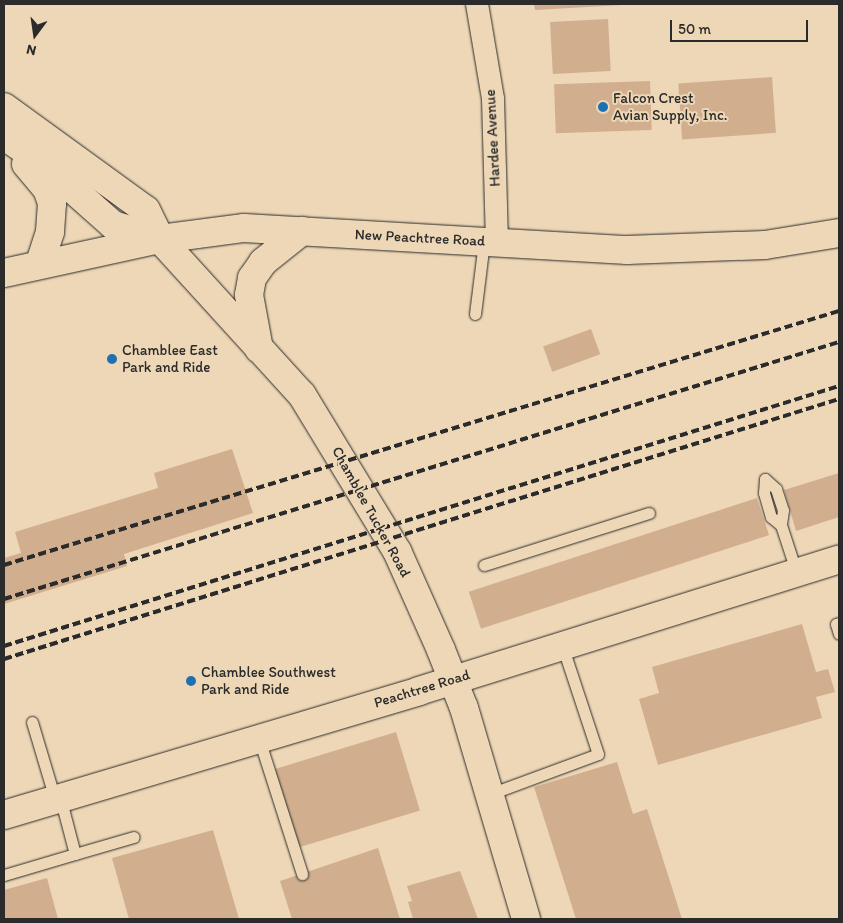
<!DOCTYPE html>
<style>
body{margin:0}
#map{position:relative;width:843px;height:923px;overflow:hidden;background:#edd7b6;font-family:Itim,sans-serif}
div>[style]{position:absolute}
[style*='--x']{left:calc(var(--x)*1px);top:calc(var(--y)*1px);width:calc(var(--w)*1px);rotate:calc(var(--a)*1deg)}
.building>*{inset:0;background:#d1af8e;transform-origin:0 0}
.roads{filter:drop-shadow(0 0 1px #2b2b2b) drop-shadow(0 0 1px #2b2b2b)}
.lane>*{height:11px;margin:-5.5px;padding:0 5.5px;transform-origin:5.5px;border-radius:5.5px;background:#edd7b6}
.street>*{height:22px;margin:-11px;padding:0 11px;transform-origin:11px;border-radius:11px;background:#edd7b6}
.secondary>*{height:28px;margin:-14px;padding:0 14px;transform-origin:14px;border-radius:14px;background:#edd7b6}
.rail>*{height:4px;margin-top:-2px;transform-origin:0;background:repeating-linear-gradient(90deg,#2b2b2b 0 8px,transparent 0 12px)}
.dots>*{width:14px;height:14px;translate:-50% -50%;box-sizing:border-box;border:2px solid #edd7b6;border-radius:50%}
span{translate:-50% -50%;white-space:nowrap;text-align:center;line-height:1.15;-webkit-text-stroke:4px #edd7b6;paint-order:stroke}
.poi-label{font-size:15px;color:#2b2b2b}
.left{translate:0 -50%;text-align:left}
.street-label{font-size:15px;color:#2b2b2b}
.frame{position:absolute;inset:0;border:5px solid #2b2b2b;pointer-events:none}
.north{position:absolute;left:10px;top:10px;width:50px;height:50px;-webkit-text-stroke:4px #edd7b6;paint-order:stroke;rotate:194deg;font-size:14px;font-weight:700;line-height:20px;text-align:center;color:#2b2b2b}
.north::after{content:'';display:block;margin:auto;width:18px;height:22px;background:#2b2b2b;clip-path:polygon(50% 0,100% 100%,50% 72%,0 100%)}
.scale{position:absolute;left:670px;top:20px;width:138px;height:22px;box-sizing:border-box;border:2px solid #2b2b2b;border-top:0;padding-left:6px;font-size:15px;line-height:18px;white-space:nowrap;color:#2b2b2b;-webkit-text-stroke:4px #edd7b6;paint-order:stroke}
</style>
<div id="map">
<div class="building">
<i style="clip-path:polygon(534px 4px,622px 4px,622px 5px,535px 10px)"></i>
<i style="left:608px;top:19px;width:52px;height:58px;rotate:87deg"></i>
<i style="left:772px;top:77px;width:56px;height:94px;rotate:86deg"></i>
<i style="left:650px;top:81px;width:49px;height:96px;rotate:88deg"></i>
<i style="left:591px;top:329px;width:27px;height:51px;rotate:70deg"></i>
<i style="clip-path:polygon(232px 449px,253px 513px,124px 554px,127px 566px,4px 604px,4px 558px,21px 553px,15px 532px,158px 488px,154px 473px)"></i>
<i style="clip-path:polygon(839px 473px,839px 517px,796px 531px,784px 490px)"></i>
<i style="left:757px;top:498px;width:39px;height:303px;rotate:72deg"></i>
<i style="clip-path:polygon(802px 624px,816px 672px,828px 669px,835px 692px,816px 697px,822px 718px,658px 765px,639px 699px,659px 693px,652px 667px)"></i>
<i style="left:396px;top:732px;width:82px;height:128px;rotate:73deg"></i>
<i style="clip-path:polygon(617px 762px,633px 814px,647px 809px,682px 919px,576px 919px,534px 787px)"></i>
<i style="clip-path:polygon(213px 830px,239px 919px,129px 919px,112px 858px)"></i>
<i style="clip-path:polygon(378px 848px,400px 919px,292px 919px,280px 881px)"></i>
<i style="clip-path:polygon(460px 871px,478px 919px,413px 919px,408px 902px,412px 901px,407px 886px)"></i>
<i style="clip-path:polygon(47px 878px,58px 919px,4px 919px,4px 890px)"></i>
</div>
<div class="roads">
<div class="lane">
<i style="--x:475;--y:314;--w:73;--a:-82.9"></i>
<i style="--x:765;--y:479;--w:15;--a:42"></i>
<i style="--x:776;--y:489;--w:22;--a:72"></i>
<i style="--x:783;--y:510;--w:15;--a:98"></i>
<i style="--x:781;--y:525;--w:48;--a:71.9"></i>
<i style="--x:765;--y:479;--w:14;--a:94"></i>
<i style="--x:764;--y:493;--w:25;--a:74"></i>
<i style="--x:771;--y:517;--w:13;--a:39"></i>
<i style="--x:484;--y:565;--w:173;--a:-17.5"></i>
<i style="--x:839;--y:623;--w:3;--a:162"></i>
<i style="--x:836;--y:624;--w:10;--a:73"></i>
<i style="--x:32;--y:722;--w:80;--a:73.4"></i>
<i style="--x:259;--y:739;--w:142;--a:72.3"></i>
<i style="--x:490;--y:794;--w:115;--a:-20.3"></i>
<i style="--x:598;--y:754;--w:115;--a:-108.3"></i>
<i style="--x:60;--y:797;--w:59;--a:75.3"></i>
<i style="--x:75;--y:854;--w:61;--a:-16.1"></i>
<i style="--x:4;--y:875;--w:74;--a:-16.5"></i>
</div>
<div class="street">
<i style="--x:477;--y:4;--w:96;--a:80.4"></i>
<i style="--x:493;--y:99;--w:143;--a:88.4"></i>
</div>
<div class="secondary">
<i style="--x:4;--y:107;--w:175;--a:36"></i>
<i style="--x:146;--y:210;--w:32;--a:64"></i>
<i style="--x:160;--y:239;--w:211;--a:47.7"></i>
<i style="--x:302;--y:395;--w:183;--a:58.7"></i>
<i style="--x:397;--y:551;--w:108;--a:66"></i>
<i style="--x:441;--y:650;--w:62;--a:68.4"></i>
<i style="--x:464;--y:708;--w:220;--a:73.6"></i>
<i style="--x:4;--y:136;--w:45;--a:34"></i>
<i style="--x:41;--y:161;--w:96;--a:41.6"></i>
<i style="--x:113;--y:225;--w:45;--a:16.8"></i>
<i style="--x:26;--y:164;--w:33;--a:50"></i>
<i style="--x:47;--y:189;--w:15;--a:70"></i>
<i style="--x:52;--y:203;--w:29;--a:94"></i>
<i style="--x:50;--y:232;--w:33;--a:108"></i>
<i style="--x:4;--y:273;--w:160;--a:-12.3"></i>
<i style="--x:160;--y:239;--w:85;--a:-7.5"></i>
<i style="--x:244;--y:228;--w:384;--a:3.3"></i>
<i style="--x:627;--y:250;--w:138;--a:-2.1"></i>
<i style="--x:765;--y:245;--w:75;--a:-9.2"></i>
<i style="--x:259;--y:349;--w:55;--a:-100.5"></i>
<i style="--x:249;--y:295;--w:17;--a:-80"></i>
<i style="--x:252;--y:278;--w:19;--a:-55"></i>
<i style="--x:263;--y:262;--w:50;--a:-38.5"></i>
<i style="--x:4;--y:815;--w:433;--a:-16.6"></i>
<i style="--x:419;--y:691;--w:440;--a:-17.4"></i>
</div>
</div>
<div class="rail">
<i style="--x:4;--y:565;--w:873;--a:-16.92"></i>
<i style="--x:4;--y:599;--w:874;--a:-17.11"></i>
<i style="--x:4;--y:646;--w:875;--a:-17.3"></i>
<i style="--x:4;--y:659;--w:875;--a:-17.3"></i>
</div>
<div class="dots">
<i style="left:603px;top:107px;background:#1f6fb2"></i>
<i style="left:112px;top:359px;background:#1f6fb2"></i>
<i style="left:191px;top:681px;background:#1f6fb2"></i>
</div>
<div class="poi-label">
<span class="left" style="left:613px;top:107px">Falcon Crest<br>Avian Supply, Inc.</span>
<span class="left" style="left:122px;top:359px">Chamblee East<br>Park and Ride</span>
<span class="left" style="left:201px;top:681px">Chamblee Southwest<br>Park and Ride</span>
</div>
<div class="street-label">
<span style="left:493px;top:138px;rotate:-93deg">Hardee Avenue</span>
<span style="left:420px;top:238px;rotate:3deg">New Peachtree Road</span>
<span style="left:371px;top:512px;rotate:61deg">Chamblee Tucker Road</span>
<span style="left:422px;top:689px;rotate:-17deg">Peachtree Road</span>
</div>
<div class="frame"></div>
<div class="north">N</div>
<div class="scale">50 m</div>
</div>
